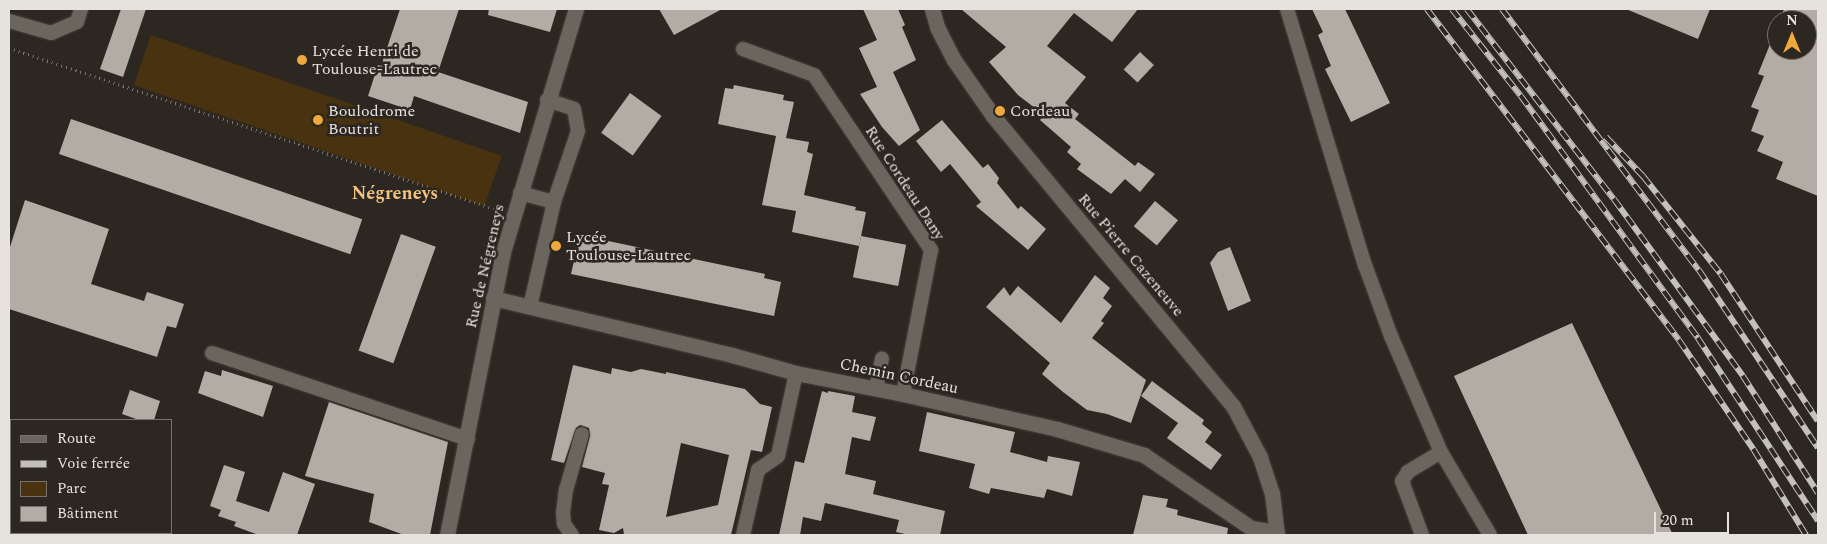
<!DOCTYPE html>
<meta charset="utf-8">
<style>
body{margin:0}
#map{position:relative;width:1827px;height:544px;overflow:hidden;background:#2c2721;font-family:Spectral,serif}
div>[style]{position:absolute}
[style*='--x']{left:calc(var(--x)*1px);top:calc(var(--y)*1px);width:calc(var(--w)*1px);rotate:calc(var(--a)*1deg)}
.green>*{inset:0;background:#49320f;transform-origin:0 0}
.building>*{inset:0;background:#b3aca4;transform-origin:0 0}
.path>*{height:3px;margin-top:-1.5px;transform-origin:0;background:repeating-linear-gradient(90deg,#78746f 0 1px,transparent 0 5px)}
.roads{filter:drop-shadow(0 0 1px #47423d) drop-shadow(0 0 1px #47423d)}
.lane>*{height:14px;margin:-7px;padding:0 7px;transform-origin:7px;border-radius:7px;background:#6a655d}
.street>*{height:15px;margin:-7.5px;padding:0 7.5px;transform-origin:7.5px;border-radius:7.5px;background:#6a655d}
.secondary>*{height:15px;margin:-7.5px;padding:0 7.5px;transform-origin:7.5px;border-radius:7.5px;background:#6a655d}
.rail>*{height:5.5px;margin-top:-2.75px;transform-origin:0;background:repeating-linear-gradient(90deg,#2c2721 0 11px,#c4c0bb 0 22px);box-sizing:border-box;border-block:1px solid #c4c0bb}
.dots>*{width:14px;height:14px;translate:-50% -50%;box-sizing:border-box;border:2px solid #2c2721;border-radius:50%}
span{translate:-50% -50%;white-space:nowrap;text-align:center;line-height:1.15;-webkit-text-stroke:5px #2c2721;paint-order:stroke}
.poi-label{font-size:16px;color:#e6e2de}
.left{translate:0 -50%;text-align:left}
.street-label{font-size:16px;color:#e6e2de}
.neighbourhood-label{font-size:18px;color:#f1c17f;font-weight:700}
.frame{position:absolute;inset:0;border:10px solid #e6e2de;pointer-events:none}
.legend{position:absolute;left:10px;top:419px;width:162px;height:115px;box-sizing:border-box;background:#2c2721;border:1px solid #76726d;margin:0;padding:6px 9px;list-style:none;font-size:15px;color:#e6e2de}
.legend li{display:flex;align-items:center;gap:10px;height:25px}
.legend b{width:25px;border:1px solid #76726d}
.north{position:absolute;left:1767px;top:10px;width:50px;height:50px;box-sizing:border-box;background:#2c2721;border:1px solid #76726d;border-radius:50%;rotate:0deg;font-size:14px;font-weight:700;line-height:20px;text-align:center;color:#e6e2de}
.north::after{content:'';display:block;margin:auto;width:18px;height:22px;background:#eea83c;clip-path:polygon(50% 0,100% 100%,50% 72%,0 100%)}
.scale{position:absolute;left:1654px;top:512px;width:75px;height:22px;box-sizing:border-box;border:2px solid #e6e2de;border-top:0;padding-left:6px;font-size:15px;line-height:18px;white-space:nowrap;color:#e6e2de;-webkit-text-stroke:4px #2c2721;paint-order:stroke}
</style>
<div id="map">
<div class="green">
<i style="left:151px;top:35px;width:371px;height:53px;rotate:19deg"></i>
</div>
<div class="building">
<i style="clip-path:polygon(121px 9px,146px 9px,123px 77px,100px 69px)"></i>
<i style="clip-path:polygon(400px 9px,459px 9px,438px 72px,528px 102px,520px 133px,414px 96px,410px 110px,368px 96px,378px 65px,381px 66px)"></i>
<i style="clip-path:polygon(489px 9px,557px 9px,550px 32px,488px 15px)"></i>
<i style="clip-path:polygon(659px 9px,722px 9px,674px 35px)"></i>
<i style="clip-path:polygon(863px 9px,898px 9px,905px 25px,902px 27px,916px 60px,893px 72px,920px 130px,899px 146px,882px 127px,860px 94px,877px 87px,859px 48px,877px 40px)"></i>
<i style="clip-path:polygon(961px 9px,1138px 9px,1112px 42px,1074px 13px,1047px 46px,1086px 77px,1065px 103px,1079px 114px,1075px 119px,1135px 166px,1138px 162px,1155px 174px,1140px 192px,1125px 179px,1111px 194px,1077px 169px,1081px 164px,1067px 152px,1071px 147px,1040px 120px,1044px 115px,1018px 95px,989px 62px,1006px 47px)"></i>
<i style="clip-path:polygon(1312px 9px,1345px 9px,1390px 103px,1351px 122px,1325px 69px,1331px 66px,1318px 35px,1323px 32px)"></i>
<i style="clip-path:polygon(1626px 9px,1710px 9px,1698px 39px)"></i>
<i style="clip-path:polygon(1784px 9px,1818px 9px,1818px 196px,1776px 179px,1783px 162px,1757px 151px,1764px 136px,1751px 131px,1759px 110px,1751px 107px,1764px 76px,1758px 74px,1777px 27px,1777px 50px,1807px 50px,1807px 20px,1780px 20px)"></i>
<i style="left:1140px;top:52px;width:19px;height:24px;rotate:43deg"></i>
<i style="clip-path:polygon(734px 85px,784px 95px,783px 100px,794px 102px,786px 138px,809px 142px,807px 152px,813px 154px,804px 195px,856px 207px,855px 210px,866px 212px,859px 246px,792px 232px,796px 211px,762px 205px,776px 136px,718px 124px,725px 88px,733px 89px)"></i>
<i style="left:630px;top:93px;width:39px;height:49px;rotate:36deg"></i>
<i style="left:71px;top:119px;width:308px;height:37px;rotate:19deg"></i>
<i style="clip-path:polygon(942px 120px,983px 168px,988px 164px,999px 178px,997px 183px,1018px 209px,1021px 206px,1046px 229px,1028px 250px,976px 206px,981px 202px,950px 164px,941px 172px,916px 141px)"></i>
<i style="clip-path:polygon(25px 200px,109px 229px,91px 284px,144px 301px,147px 292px,184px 304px,176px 328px,167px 326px,157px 357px,9px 309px,9px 250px)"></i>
<i style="left:1155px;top:201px;width:30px;height:33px;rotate:40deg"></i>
<i style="left:401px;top:234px;width:37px;height:124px;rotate:20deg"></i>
<i style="left:861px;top:236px;width:46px;height:42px;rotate:11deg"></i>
<i style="clip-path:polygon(594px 238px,765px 274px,764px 278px,781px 282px,774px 316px,571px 274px,579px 239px,593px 242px)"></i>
<i style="clip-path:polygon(1230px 247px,1251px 301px,1228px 311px,1210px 263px,1218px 252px)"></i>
<i style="clip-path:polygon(1095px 275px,1110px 288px,1103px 298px,1112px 306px,1101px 321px,1104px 323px,1092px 338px,1146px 380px,1131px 423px,1107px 414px,1087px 410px,1063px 392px,1042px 374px,1050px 363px,986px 307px,1004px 287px,1010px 296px,1018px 286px,1061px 323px)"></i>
<i style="clip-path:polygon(1572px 323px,1673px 535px,1528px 535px,1454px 376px)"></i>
<i style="clip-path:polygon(evenodd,573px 365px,611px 374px,612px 368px,631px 372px,641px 369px,666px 374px,666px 372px,745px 389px,760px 404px,772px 407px,762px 452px,751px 450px,731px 535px,624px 535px,623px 528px,614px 533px,599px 530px,609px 485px,602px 484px,605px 473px,582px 467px,590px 436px,589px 428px,580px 425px,576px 428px,564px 463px,551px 460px,573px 365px,681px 443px,729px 455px,718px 505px,666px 517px,681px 443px)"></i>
<i style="clip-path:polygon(222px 370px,273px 386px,263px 417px,198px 393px,205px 371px,221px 376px)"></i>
<i style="clip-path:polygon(1152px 381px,1204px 420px,1202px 424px,1212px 432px,1205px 442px,1222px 455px,1211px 470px,1167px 438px,1178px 423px,1141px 396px)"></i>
<i style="clip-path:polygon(130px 390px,160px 401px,154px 420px,139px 420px,122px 414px)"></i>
<i style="clip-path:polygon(822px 391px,828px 393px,828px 391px,855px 396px,852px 412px,876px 417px,870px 441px,852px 437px,845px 474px,876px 481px,873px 494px,945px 511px,940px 535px,910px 535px,896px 532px,899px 520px,825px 503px,821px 521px,803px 517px,800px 535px,779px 535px,795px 461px,804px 463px)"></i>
<i style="clip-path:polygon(329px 402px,448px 442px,430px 535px,404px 535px,369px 522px,374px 494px,305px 476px)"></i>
<i style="clip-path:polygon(927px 412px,1015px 432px,1010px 452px,1047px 462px,1048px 456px,1080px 462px,1072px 496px,1047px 489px,1044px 498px,991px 488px,989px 494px,969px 488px,975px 464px,919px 451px)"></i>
<i style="clip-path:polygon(224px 465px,245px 472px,236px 501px,269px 512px,283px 472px,315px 484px,297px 535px,259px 535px,234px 526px,236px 522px,218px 516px,221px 510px,210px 506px)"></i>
<i style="clip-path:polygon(1143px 495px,1168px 499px,1166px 507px,1178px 510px,1177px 515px,1228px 528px,1227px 535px,1133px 535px)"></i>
</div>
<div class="path">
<i style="--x:9;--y:48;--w:512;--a:18.33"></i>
</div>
<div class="roads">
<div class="lane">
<i style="--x:1287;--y:9;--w:268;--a:73.1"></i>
<i style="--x:1365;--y:265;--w:76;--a:69.9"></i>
<i style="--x:1391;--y:336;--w:126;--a:66.7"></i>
<i style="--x:1441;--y:452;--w:39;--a:149"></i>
<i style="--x:1408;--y:472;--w:11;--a:124"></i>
<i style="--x:1402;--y:481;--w:58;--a:69.7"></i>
<i style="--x:9;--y:21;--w:44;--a:15.9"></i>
<i style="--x:51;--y:33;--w:28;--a:-23"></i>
<i style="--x:77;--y:22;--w:14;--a:-73"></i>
<i style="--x:743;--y:49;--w:76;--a:20.1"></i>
<i style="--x:814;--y:75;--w:211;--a:56.2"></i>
<i style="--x:931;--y:250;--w:147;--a:101"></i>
<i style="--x:547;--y:100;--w:28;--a:18"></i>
<i style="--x:574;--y:109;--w:22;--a:80"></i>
<i style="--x:578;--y:131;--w:75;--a:108.7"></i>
<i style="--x:520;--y:193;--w:35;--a:15"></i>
<i style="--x:554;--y:202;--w:108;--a:102.9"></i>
<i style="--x:212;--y:353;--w:270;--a:18.6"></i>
<i style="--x:876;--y:389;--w:31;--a:-79"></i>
<i style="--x:1441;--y:452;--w:96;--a:59.4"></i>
<i style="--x:572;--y:535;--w:14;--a:-126"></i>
<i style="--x:564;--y:524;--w:11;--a:-95"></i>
<i style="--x:563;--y:513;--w:23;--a:-83"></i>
<i style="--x:566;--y:490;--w:58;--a:-74.1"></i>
<i style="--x:743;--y:535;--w:67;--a:-77"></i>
<i style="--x:758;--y:470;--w:24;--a:-35"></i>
<i style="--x:778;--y:456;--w:85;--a:-77.8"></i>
</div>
<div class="street">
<i style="--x:493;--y:298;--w:246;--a:13.4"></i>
<i style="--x:732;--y:355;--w:66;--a:15.7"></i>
<i style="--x:796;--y:373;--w:109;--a:11.1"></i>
<i style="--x:903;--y:394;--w:158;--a:12.8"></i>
<i style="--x:1057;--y:429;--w:91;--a:16.6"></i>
<i style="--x:1144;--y:455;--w:130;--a:34.3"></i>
<i style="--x:1251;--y:528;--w:26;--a:9"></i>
</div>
<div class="secondary">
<i style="--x:932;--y:9;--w:19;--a:74"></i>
<i style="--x:937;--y:27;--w:37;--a:63"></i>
<i style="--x:954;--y:60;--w:68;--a:55.1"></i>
<i style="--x:993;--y:116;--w:376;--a:50.4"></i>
<i style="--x:1233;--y:406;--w:58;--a:62.1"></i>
<i style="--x:1260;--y:457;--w:38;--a:72"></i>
<i style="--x:1272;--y:493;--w:42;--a:83.2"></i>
<i style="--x:9;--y:486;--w:2;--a:27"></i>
<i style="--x:146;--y:533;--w:8;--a:14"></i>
<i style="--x:447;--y:535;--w:288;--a:-78.8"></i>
<i style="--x:503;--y:252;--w:254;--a:-73.3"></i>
</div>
</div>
<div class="rail">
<i style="--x:1427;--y:9;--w:416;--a:52.7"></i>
<i style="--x:1679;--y:340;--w:133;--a:55.7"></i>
<i style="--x:1754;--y:450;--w:100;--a:58.5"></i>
<i style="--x:1452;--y:9;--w:111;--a:51.6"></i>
<i style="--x:1521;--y:96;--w:300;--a:53.8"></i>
<i style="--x:1698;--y:338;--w:219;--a:56.7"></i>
<i style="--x:1467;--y:9;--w:240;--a:52.3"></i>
<i style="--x:1614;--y:199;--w:219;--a:53.9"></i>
<i style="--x:1743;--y:376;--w:139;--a:57.3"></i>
<i style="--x:1502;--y:9;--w:327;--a:53"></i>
<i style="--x:1699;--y:270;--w:214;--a:56.2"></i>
<i style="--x:1606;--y:137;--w:54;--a:46.5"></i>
<i style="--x:1643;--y:176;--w:125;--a:51.5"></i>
<i style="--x:1721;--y:274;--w:176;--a:56.6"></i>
</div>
<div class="dots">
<i style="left:302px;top:60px;background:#eea83c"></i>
<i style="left:1000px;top:111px;background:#eea83c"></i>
<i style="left:318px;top:120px;background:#eea83c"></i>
<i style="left:556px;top:246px;background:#eea83c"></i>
</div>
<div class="poi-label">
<span class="left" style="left:312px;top:60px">Lycée Henri de<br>Toulouse-Lautrec</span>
<span class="left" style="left:328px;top:120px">Boulodrome<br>Boutrit</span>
<span class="left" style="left:1010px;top:111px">Cordeau</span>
<span class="left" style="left:566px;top:246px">Lycée<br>Toulouse-Lautrec</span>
</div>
<div class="street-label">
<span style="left:905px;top:183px;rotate:57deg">Rue Cordeau Dany</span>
<span style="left:1131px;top:255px;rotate:50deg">Rue Pierre Cazeneuve</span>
<span style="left:485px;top:266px;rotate:-77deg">Rue de Négreneys</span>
<span style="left:899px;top:376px;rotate:12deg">Chemin Cordeau</span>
</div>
<div class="neighbourhood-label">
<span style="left:395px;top:194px">Négreneys</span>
</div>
<div class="frame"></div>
<ul class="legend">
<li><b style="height:6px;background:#6a655d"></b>Route</li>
<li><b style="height:6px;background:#c4c0bb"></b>Voie ferrée</li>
<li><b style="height:14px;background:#49320f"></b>Parc</li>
<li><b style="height:14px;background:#b3aca4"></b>Bâtiment</li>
</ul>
<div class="north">N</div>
<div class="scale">20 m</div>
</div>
